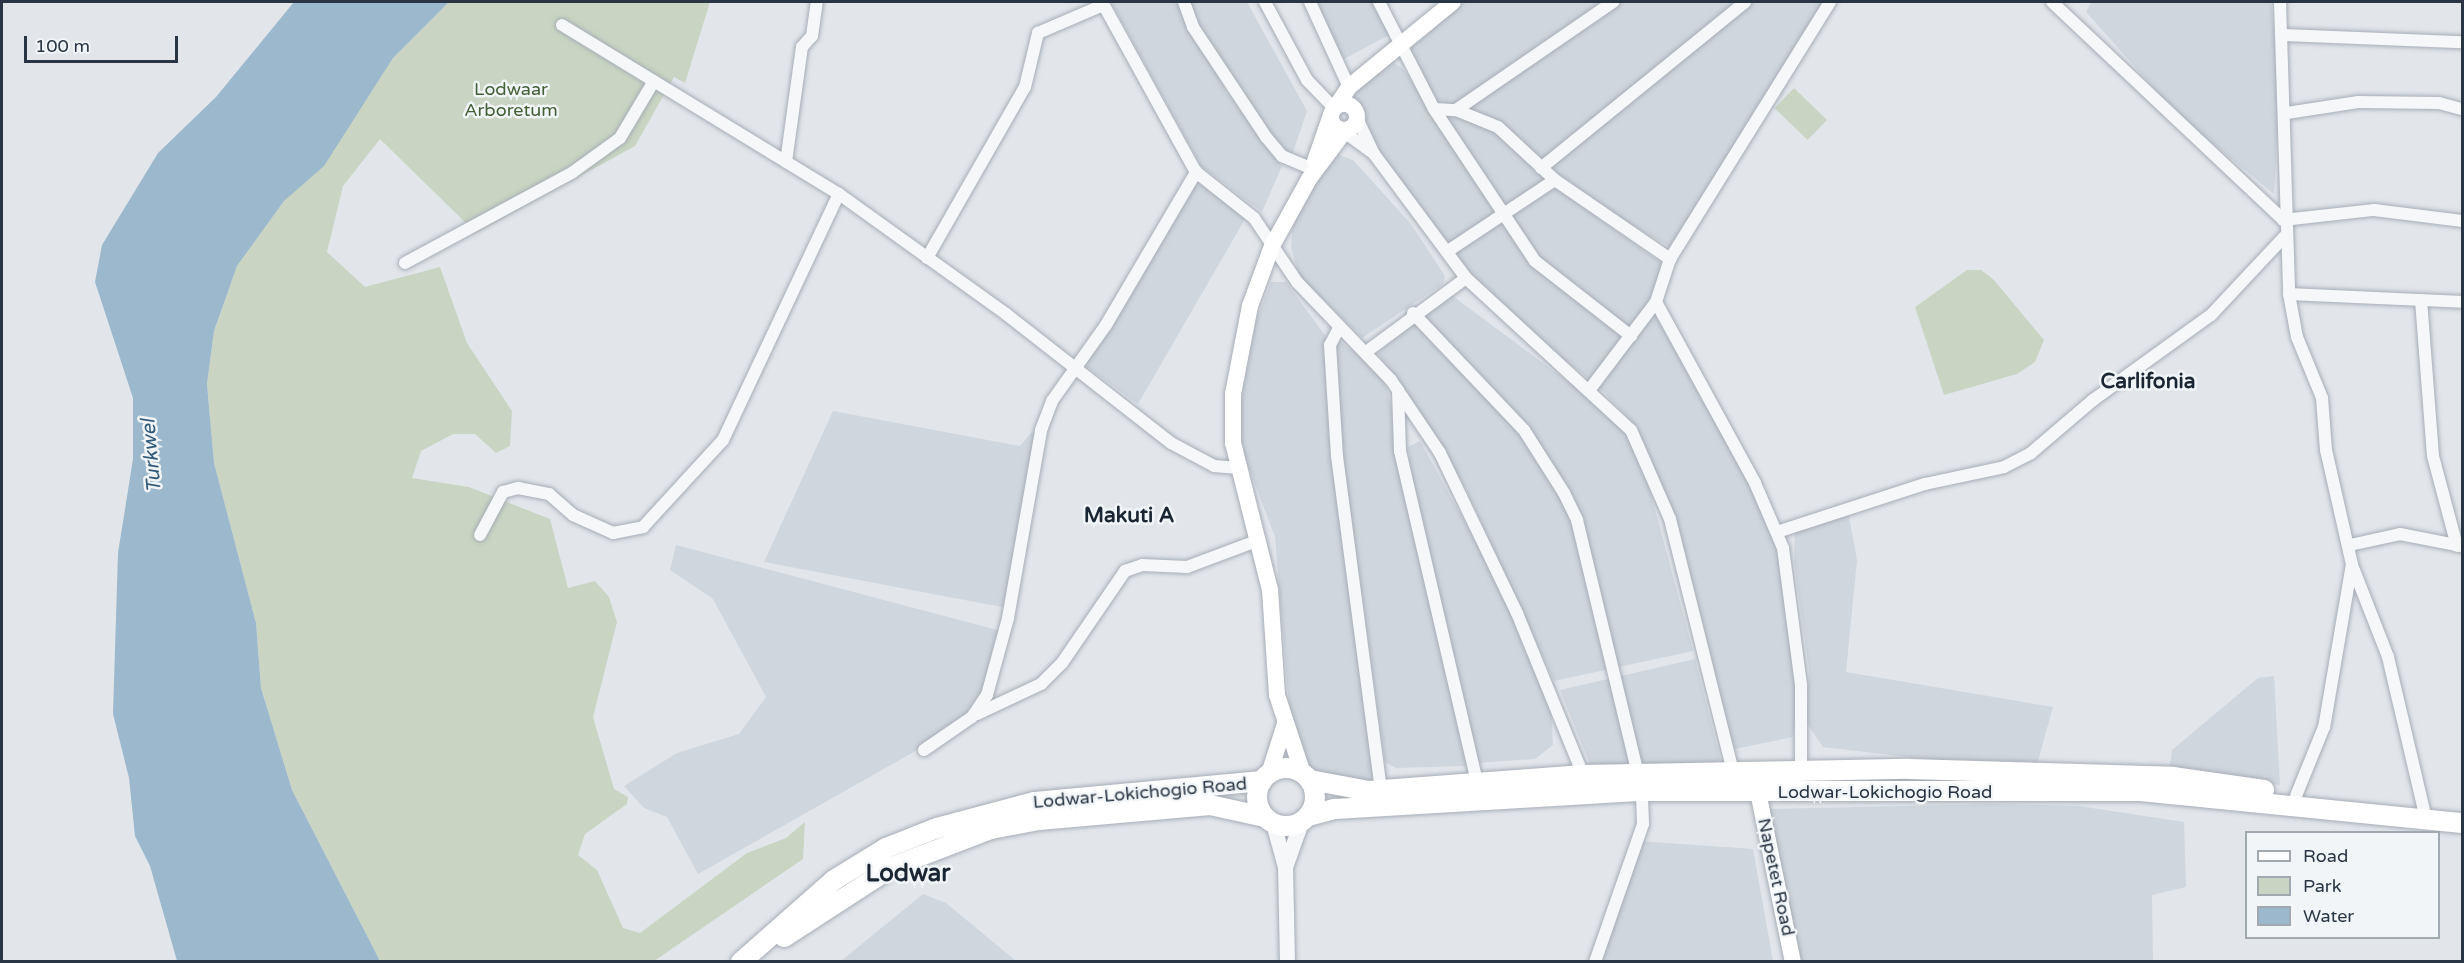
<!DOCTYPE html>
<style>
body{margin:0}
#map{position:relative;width:2464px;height:963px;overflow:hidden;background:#e2e6eb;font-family:"Varela Round",sans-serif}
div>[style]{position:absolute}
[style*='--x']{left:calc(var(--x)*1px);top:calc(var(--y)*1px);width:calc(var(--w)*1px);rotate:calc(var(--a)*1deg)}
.built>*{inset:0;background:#d0d6dd}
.green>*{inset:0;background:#c9d5c2;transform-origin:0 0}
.water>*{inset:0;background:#9bb8cc}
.roads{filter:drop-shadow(0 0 2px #a7adb6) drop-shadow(0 0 2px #a7adb6)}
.minor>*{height:12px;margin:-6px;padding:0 6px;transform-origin:6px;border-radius:6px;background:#f5f7f9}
.tertiary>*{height:15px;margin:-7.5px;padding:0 7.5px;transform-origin:7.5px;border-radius:7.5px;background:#f5f7f9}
.secondary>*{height:16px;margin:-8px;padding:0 8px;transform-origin:8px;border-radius:8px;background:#fff}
.secondary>.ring{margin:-8px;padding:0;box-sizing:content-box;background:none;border:16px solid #fff;border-radius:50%}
.trunk>*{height:20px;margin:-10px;padding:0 10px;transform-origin:10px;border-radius:10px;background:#fff}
.trunk>.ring{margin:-10px;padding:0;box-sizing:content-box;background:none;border:20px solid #fff;border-radius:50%}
span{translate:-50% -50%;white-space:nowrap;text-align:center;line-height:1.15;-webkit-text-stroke:5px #f2f5f8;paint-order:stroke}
.park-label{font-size:18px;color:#426035}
.street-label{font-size:18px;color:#293544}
.water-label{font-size:20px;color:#31597a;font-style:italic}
.quarter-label{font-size:21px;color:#1b2634;font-weight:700}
.district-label{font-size:24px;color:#1b2634;font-weight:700}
.frame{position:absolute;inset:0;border:3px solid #293544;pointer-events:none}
.legend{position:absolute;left:2245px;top:831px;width:195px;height:108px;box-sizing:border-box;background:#f2f5f8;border:2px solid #a2a8b0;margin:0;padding:8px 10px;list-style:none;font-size:18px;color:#293544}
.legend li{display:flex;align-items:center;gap:12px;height:30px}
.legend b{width:30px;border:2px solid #a2a8b0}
.scale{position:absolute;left:24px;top:36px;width:154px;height:27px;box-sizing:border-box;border:3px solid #293544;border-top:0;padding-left:8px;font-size:18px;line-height:21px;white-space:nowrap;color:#293544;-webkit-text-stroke:4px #f2f5f8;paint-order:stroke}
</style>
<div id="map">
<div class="built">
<i style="clip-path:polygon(1111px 2px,1180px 2px,1226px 91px,1282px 166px,1262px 212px,1201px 166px)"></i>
<i style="clip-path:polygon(1188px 2px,1247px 2px,1307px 111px,1291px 158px,1274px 142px,1197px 24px)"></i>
<i style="clip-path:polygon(1314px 2px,1374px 2px,1393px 33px,1344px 59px)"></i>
<i style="clip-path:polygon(1451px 2px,1601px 2px,1454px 105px,1437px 101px,1394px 45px)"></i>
<i style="clip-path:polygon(1620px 2px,1825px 2px,1670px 247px,1603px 209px,1462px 109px)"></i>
<i style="clip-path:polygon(2091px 2px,2271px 2px,2280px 86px,2274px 194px,2177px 114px,2086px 12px)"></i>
<i style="clip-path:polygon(1391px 61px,1403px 69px,1515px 238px,1627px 336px,1589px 379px,1464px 284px,1351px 119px,1349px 96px)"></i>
<i style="clip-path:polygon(1456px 115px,1497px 131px,1560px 191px,1663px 264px,1646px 309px,1628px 334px,1534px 254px,1445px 119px)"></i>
<i style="clip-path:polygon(1336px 154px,1353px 160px,1411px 224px,1445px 276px,1443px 284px,1362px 338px,1299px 276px,1291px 247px,1293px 221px,1323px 160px)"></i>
<i style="clip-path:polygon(1203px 185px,1245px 219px,1138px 404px,1083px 364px,1149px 264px,1191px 187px)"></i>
<i style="clip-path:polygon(1271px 282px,1286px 282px,1327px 338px,1331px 437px,1375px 787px,1308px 790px,1300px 785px,1294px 764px,1275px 537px,1244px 455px,1239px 413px,1256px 321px)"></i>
<i style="clip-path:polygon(1450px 294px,1586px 395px,1628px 436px,1648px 483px,1693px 651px,1554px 681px,1466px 489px,1378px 353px)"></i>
<i style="clip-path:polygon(1655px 315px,1728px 441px,1777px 542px,1798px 699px,1793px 737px,1730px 750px,1651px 458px,1630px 420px,1597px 385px)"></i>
<i style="clip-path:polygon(1340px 342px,1373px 364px,1387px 388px,1467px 750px,1465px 766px,1396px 768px,1385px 762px,1338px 420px,1333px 346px)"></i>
<i style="clip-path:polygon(833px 411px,1020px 446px,1032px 432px,1039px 433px,1007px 608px,764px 562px)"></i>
<i style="clip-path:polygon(1420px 441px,1499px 584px,1551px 706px,1553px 745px,1535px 759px,1477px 763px,1416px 509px,1408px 447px)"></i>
<i style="clip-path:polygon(1848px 511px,1857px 560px,1846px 672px,2053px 707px,2035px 772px,1823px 747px,1806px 722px,1809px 670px,1794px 562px,1795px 526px)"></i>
<i style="clip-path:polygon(676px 545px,1001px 631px,993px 672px,972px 710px,942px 736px,698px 874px,667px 817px,644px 808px,624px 786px,677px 753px,739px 734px,766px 697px,713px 599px,670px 570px)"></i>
<i style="clip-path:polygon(1695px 659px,1720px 758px,1716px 768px,1590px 764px,1560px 690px)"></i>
<i style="clip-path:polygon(2274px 676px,2280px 785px,2169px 774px,2172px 750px,2258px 678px)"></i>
<i style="clip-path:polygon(1997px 804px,2079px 806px,2184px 822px,2186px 887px,2152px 895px,2153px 961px,1801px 961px,1765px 809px)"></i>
<i style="clip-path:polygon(1639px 841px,1753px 849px,1773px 961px,1600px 962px)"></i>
<i style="clip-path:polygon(923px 894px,946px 903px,1016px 961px,841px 961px)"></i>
</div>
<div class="green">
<i style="clip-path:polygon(449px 2px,710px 2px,685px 83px,674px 77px,635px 146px,476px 233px,380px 139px,343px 186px,327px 252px,365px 287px,440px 267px,467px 343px,512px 411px,510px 446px,496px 453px,475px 434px,453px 434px,421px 451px,412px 478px,469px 487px,550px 519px,568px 588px,595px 581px,609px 597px,617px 622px,593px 717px,614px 789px,628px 797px,627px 804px,585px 834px,578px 855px,597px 870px,623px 928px,640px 933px,747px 853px,786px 838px,805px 822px,803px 859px,654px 961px,380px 961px,292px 790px,261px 688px,256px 623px,214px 463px,207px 384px,214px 331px,237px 266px,284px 201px,346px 130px,393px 58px)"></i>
<i style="left:1794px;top:88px;width:46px;height:28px;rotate:44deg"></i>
<i style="clip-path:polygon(1967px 270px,1981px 270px,1993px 279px,2044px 340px,2035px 362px,2017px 374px,1944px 395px,1915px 307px)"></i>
</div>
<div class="water">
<i style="clip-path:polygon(294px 2px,449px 2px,393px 58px,324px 166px,284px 201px,237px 266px,214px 331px,207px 384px,214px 463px,256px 623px,261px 688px,292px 790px,380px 961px,177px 961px,150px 866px,135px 836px,129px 778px,113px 714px,118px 553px,133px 459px,133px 398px,95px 282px,102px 245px,158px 153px,216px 97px)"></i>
</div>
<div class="roads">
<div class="minor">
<i style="--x:1102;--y:2;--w:194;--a:61.1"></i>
<i style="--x:1196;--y:172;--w:74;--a:38.4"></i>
<i style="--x:1254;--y:218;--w:77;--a:56.1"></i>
<i style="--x:1297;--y:282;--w:136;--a:46.2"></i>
<i style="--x:1391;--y:380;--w:88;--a:56.1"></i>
<i style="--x:1440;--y:453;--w:178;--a:64.3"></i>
<i style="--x:1517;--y:613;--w:175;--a:67.8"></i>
<i style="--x:1184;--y:2;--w:27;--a:70"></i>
<i style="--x:1193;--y:27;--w:132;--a:56.4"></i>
<i style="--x:1266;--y:137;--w:25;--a:50"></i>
<i style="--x:1282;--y:156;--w:33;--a:23"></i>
<i style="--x:1265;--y:2;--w:89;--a:61.7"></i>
<i style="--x:1307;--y:80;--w:39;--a:46"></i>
<i style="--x:1310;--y:2;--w:94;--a:65.4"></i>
<i style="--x:1379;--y:2;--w:120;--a:62.8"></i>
<i style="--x:1434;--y:109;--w:22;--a:3"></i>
<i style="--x:1456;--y:110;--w:45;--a:22"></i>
<i style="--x:1498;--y:127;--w:78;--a:42.9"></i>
<i style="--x:1555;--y:180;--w:140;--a:34.5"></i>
<i style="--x:2052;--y:2;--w:318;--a:43.3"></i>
<i style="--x:2283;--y:220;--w:92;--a:-6.3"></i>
<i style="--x:2374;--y:210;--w:89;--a:7.1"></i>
<i style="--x:2280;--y:2;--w:292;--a:88.2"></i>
<i style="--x:2289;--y:294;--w:44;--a:79.5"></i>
<i style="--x:2297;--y:337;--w:66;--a:67.7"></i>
<i style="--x:2322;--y:398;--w:52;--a:85.6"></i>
<i style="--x:2326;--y:450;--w:117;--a:77.2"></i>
<i style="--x:2352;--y:564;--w:165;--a:99.7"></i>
<i style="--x:2324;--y:727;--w:74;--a:112.1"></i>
<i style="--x:562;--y:25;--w:324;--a:31.4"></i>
<i style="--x:839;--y:194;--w:206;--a:35.7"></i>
<i style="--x:1006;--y:314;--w:209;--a:38"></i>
<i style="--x:1171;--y:443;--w:49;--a:28.1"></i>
<i style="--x:1214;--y:466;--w:24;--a:5"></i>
<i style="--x:2284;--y:35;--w:178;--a:2.3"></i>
<i style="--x:1434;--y:109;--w:182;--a:56.4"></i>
<i style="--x:1535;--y:261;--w:122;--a:38"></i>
<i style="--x:1456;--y:110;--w:191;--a:-34.5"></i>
<i style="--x:2287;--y:113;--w:72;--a:-8.8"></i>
<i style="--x:2358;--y:102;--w:81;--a:0.7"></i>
<i style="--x:2439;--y:103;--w:24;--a:15"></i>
<i style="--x:1356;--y:116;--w:42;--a:64.7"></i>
<i style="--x:1344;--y:132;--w:37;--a:36"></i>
<i style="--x:1374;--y:154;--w:154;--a:53.4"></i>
<i style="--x:1466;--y:278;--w:224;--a:42.7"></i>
<i style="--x:1631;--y:430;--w:97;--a:66.3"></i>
<i style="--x:1670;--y:519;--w:261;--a:76"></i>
<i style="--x:786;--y:162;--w:116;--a:-82.1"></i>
<i style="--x:802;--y:47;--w:15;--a:-48"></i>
<i style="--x:812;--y:36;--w:34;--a:-82"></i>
<i style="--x:1541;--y:168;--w:263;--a:-39.1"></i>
<i style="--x:1448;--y:251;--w:128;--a:-33.6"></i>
<i style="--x:927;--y:258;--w:197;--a:-60.2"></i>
<i style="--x:1025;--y:87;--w:56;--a:-76.5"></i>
<i style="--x:1038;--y:33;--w:71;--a:-23.3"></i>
<i style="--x:405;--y:263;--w:191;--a:-28.4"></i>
<i style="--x:573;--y:172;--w:58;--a:-35.9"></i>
<i style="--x:620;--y:138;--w:66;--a:-59.2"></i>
<i style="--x:2289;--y:294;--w:173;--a:2.6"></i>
<i style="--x:2421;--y:300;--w:156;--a:85.6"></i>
<i style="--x:2433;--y:456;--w:93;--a:75.1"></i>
<i style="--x:1656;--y:302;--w:206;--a:61.3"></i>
<i style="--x:1755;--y:483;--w:71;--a:66.7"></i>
<i style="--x:1783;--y:548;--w:138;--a:82.5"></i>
<i style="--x:1801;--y:685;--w:86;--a:90"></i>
<i style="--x:1413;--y:313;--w:161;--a:46.5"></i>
<i style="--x:1524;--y:430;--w:75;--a:57.6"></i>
<i style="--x:1564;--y:493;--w:30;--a:64"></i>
<i style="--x:1577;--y:520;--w:261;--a:76.5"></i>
<i style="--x:1338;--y:330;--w:17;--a:118"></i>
<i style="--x:1330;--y:345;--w:111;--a:86.4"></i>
<i style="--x:1337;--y:456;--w:337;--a:82.5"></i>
<i style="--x:1366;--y:352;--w:124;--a:-36.5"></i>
<i style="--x:1590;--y:389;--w:109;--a:-52.8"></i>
<i style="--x:1656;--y:302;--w:45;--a:-72"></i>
<i style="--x:1670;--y:259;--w:303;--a:-58.1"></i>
<i style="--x:1398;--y:390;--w:61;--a:88.1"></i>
<i style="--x:1400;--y:451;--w:341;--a:76.9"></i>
<i style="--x:1777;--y:532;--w:156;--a:-18"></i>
<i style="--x:1925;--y:484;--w:81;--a:-12.1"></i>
<i style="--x:2004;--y:467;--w:30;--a:-27"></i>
<i style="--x:2031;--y:453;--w:82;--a:-40.5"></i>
<i style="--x:2093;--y:400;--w:145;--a:-35.8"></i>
<i style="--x:2211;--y:315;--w:107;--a:-46.9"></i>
<i style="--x:480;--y:535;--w:49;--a:-61.9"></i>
<i style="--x:503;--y:492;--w:16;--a:-15"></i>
<i style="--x:518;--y:488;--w:32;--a:11"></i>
<i style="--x:549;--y:494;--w:32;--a:41"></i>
<i style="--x:573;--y:515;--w:44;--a:24.2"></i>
<i style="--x:613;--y:533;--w:31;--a:-11"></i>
<i style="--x:643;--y:527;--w:118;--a:-47.4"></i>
<i style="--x:723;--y:440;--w:272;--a:-64.8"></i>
<i style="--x:2350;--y:545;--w:51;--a:-12.4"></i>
<i style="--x:2400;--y:534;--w:63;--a:11"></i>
<i style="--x:2352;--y:565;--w:99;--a:68.6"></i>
<i style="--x:2388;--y:657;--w:157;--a:76.8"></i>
<i style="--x:977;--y:714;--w:71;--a:-25.1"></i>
<i style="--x:1041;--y:684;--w:30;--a:-45"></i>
<i style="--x:1062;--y:663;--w:112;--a:-55.6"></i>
<i style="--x:1125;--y:571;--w:18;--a:-19"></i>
<i style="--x:1142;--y:565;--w:45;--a:2.5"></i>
<i style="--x:1187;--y:567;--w:77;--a:-20.6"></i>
<i style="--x:924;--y:750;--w:58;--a:-34.5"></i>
<i style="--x:972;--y:717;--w:27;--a:-56"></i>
<i style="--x:987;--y:695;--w:80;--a:-74.7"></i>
<i style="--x:1008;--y:618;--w:191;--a:-80"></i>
<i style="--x:1041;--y:430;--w:31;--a:-69"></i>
<i style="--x:1052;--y:401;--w:93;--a:-54.6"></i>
<i style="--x:1106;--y:325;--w:178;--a:-59.5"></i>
<i style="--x:1595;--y:962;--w:146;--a:-70.8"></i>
<i style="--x:1643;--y:824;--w:33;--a:-92"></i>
</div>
<div class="tertiary">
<i style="--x:1273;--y:823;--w:46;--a:74.7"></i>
<i style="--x:1287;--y:962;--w:95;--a:-91.2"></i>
<i style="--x:1285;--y:867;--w:48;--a:-70.4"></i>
</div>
<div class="secondary">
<i class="ring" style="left:1331px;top:104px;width:10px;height:10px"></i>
<i style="--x:1337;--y:105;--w:22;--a:-56"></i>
<i style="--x:1349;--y:87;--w:134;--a:-39.3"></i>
<i style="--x:1315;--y:161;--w:49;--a:-70.8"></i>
<i style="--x:1269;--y:774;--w:52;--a:-72.3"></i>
<i style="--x:1303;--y:774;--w:83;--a:-108.2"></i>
<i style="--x:1277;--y:695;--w:105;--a:-93.8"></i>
<i style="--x:1270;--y:590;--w:152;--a:-104.1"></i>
<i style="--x:1233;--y:443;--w:49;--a:-90"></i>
<i style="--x:1233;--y:394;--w:90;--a:-79.1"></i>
<i style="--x:1250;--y:306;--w:64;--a:-69.9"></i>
<i style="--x:1272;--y:246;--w:77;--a:-61.1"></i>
<i style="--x:1309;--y:179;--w:59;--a:-53.3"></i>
<i style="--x:1758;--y:792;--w:174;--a:78.4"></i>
</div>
<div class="trunk">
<i class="ring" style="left:1257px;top:768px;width:38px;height:38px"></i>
<i style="--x:1310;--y:780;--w:60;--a:10.6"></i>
<i style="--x:1369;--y:791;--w:215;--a:-4.3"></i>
<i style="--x:1583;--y:775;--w:326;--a:-1.1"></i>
<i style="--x:1909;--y:769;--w:264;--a:1.7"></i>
<i style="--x:2173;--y:777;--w:92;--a:8.1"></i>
<i style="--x:1308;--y:816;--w:28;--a:-15"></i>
<i style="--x:1335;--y:809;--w:308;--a:-3.4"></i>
<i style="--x:1642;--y:791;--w:498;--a:0"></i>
<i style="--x:2140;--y:791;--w:324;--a:5.7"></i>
<i style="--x:784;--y:937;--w:129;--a:-32.9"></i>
<i style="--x:892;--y:867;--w:106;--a:-21"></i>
<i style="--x:991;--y:829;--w:49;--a:-10.6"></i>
<i style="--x:1039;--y:820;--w:172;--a:-5"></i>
<i style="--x:1210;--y:805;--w:56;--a:12.3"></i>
<i style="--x:741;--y:962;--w:124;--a:-41.4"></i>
<i style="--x:834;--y:880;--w:61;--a:-31.6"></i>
<i style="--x:886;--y:848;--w:55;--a:-21.4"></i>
<i style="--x:937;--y:828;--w:101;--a:-14.9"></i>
<i style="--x:1035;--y:802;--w:228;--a:-5.3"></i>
</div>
</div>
<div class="park-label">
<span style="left:511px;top:100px">Lodwaar<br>Arboretum</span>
</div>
<div class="street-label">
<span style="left:1885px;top:792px">Lodwar-Lokichogio Road</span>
<span style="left:1140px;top:793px;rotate:-5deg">Lodwar-Lokichogio Road</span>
<span style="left:1776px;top:877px;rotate:78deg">Napetet Road</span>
</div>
<div class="water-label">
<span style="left:152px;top:456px;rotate:-95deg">Turkwel</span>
</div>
<div class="quarter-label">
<span style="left:2148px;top:382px">Carlifonia</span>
<span style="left:1129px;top:516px">Makuti A</span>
</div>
<div class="district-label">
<span style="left:908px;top:874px">Lodwar</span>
</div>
<div class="frame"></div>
<ul class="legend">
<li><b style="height:8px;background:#fff"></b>Road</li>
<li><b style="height:16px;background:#c9d5c2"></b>Park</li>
<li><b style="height:16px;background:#9bb8cc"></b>Water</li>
</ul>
<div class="scale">100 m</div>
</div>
